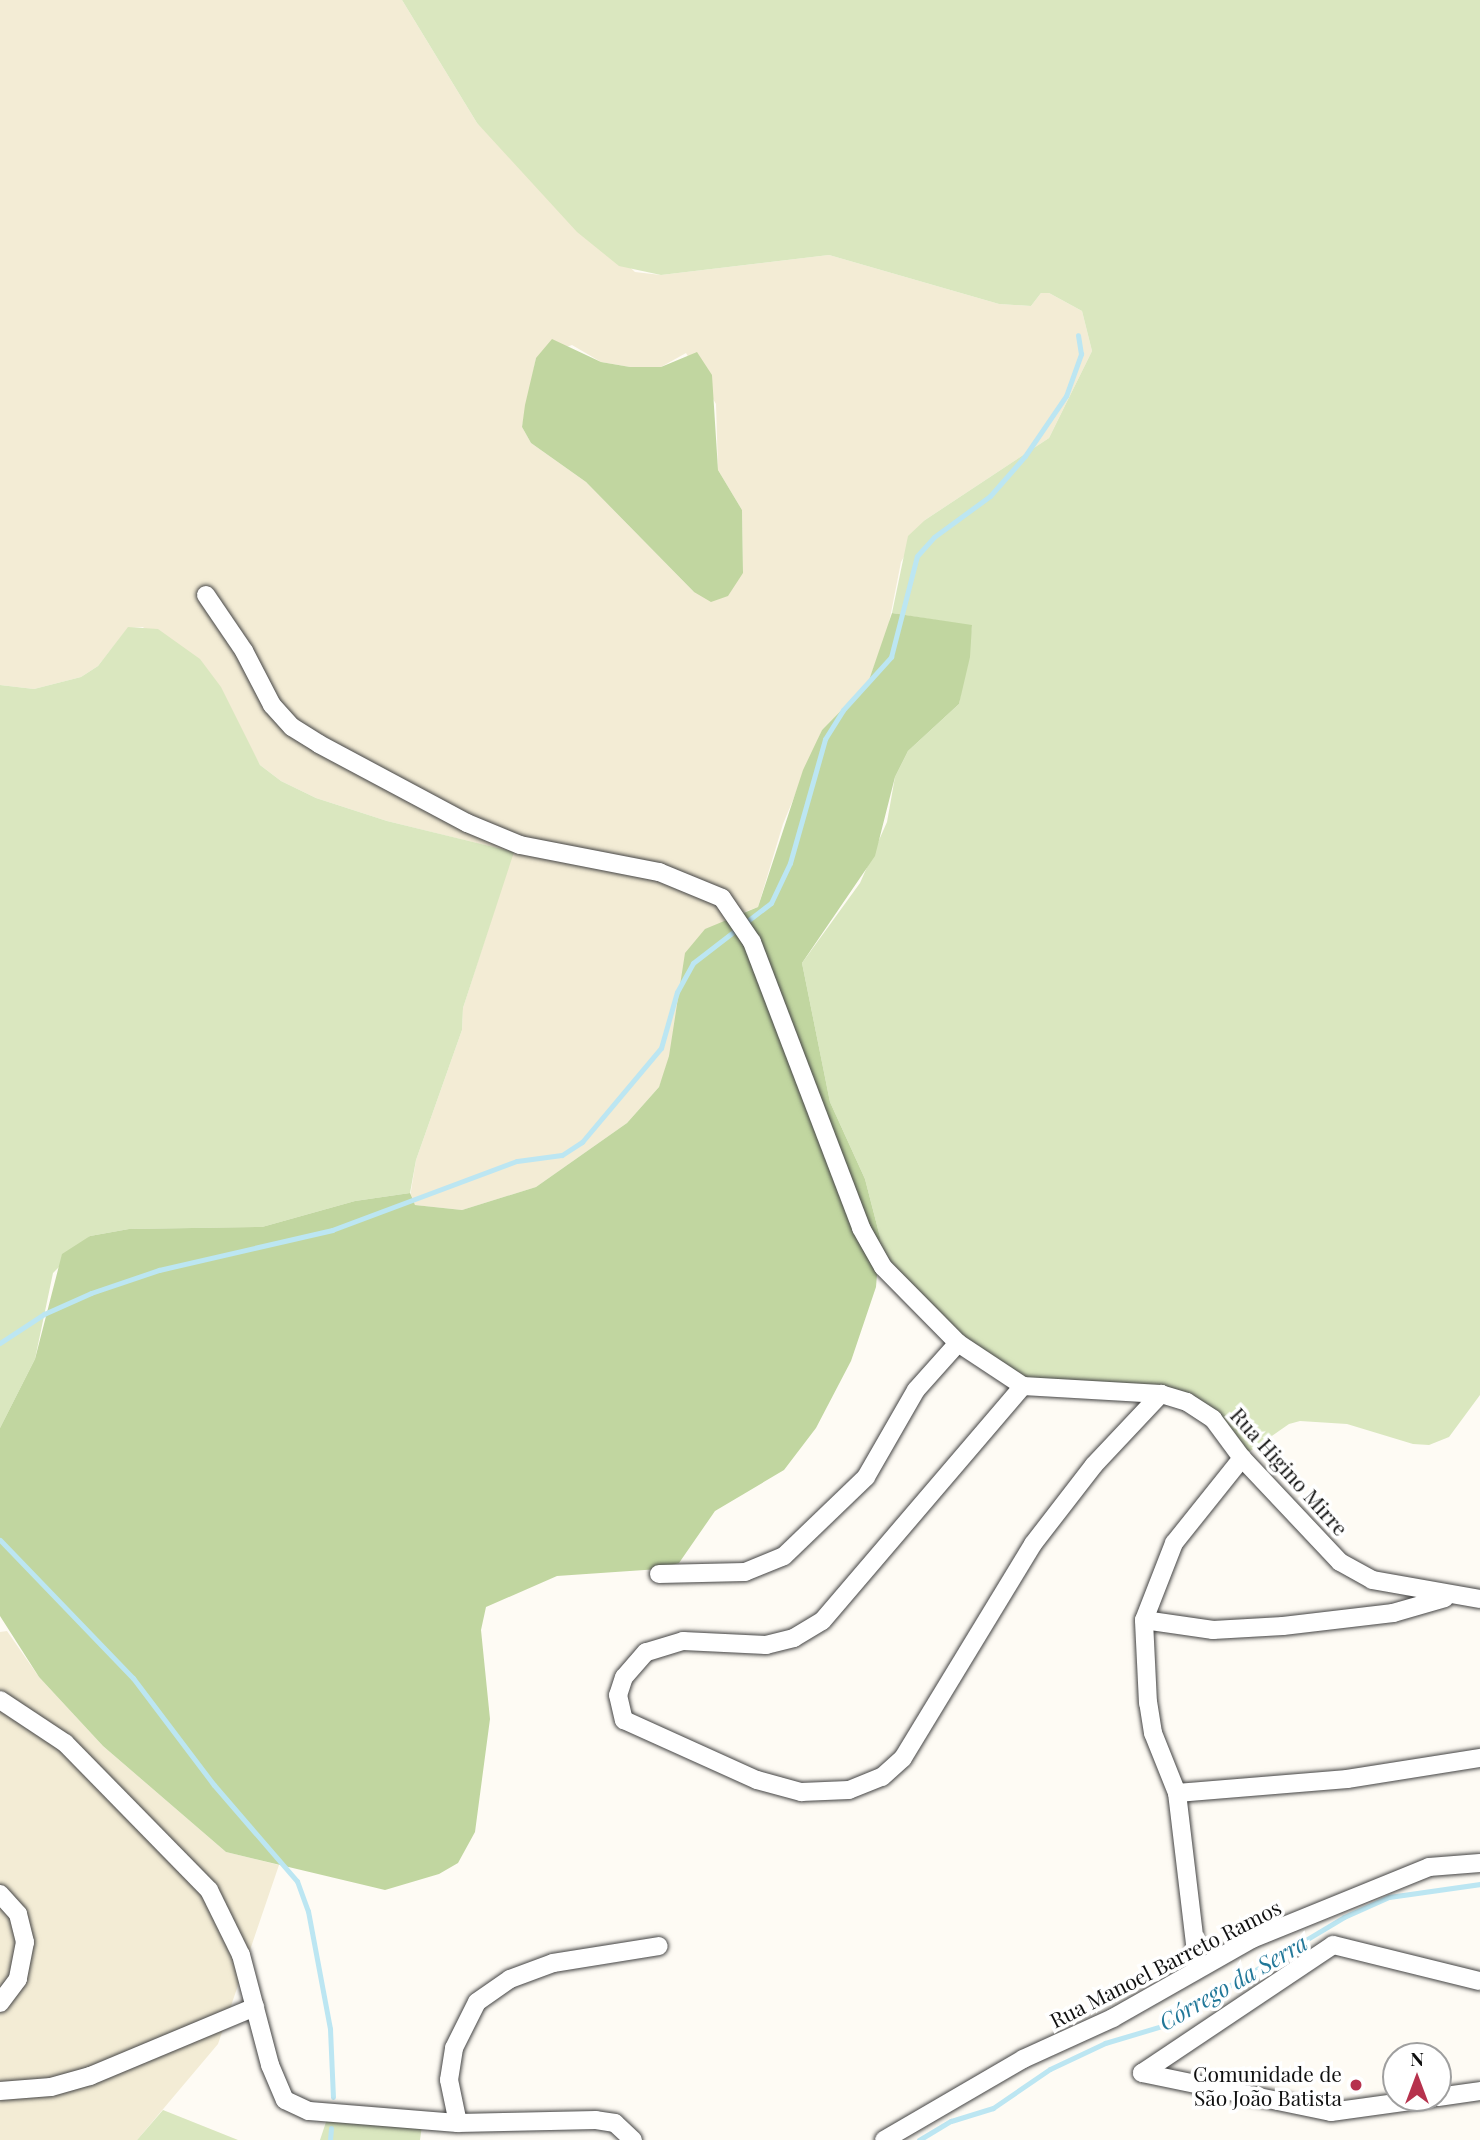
<!DOCTYPE html>
<meta charset="utf-8">
<style>
body{margin:0}
#map{position:relative;width:1480px;height:2140px;overflow:hidden;background:#fefbf4;font-family:"Playfair Display",serif}
div>[style]{position:absolute}
[style*='--x']{left:calc(var(--x)*1px);top:calc(var(--y)*1px);width:calc(var(--w)*1px);rotate:calc(var(--a)*1deg)}
.farmland>*{inset:0;background:#f3ecd5}
.green>*{inset:0;background:#dae7bf}
.forest>*{inset:0;background:#c1d6a0}
.stream>*{height:5px;margin:-2.5px;padding:0 2.5px;transform-origin:2.5px;border-radius:2.5px;background:#bce6f2}
.roads{filter:drop-shadow(0 0 2px #434343) drop-shadow(0 0 2px #434343)}
.minor>*{height:18px;margin:-9px;padding:0 9px;transform-origin:9px;border-radius:9px;background:#fff}
.dots>*{width:19px;height:19px;translate:-50% -50%;box-sizing:border-box;border:4px solid #fff;border-radius:50%}
span{translate:-50% -50%;white-space:nowrap;text-align:center;line-height:1.15;-webkit-text-stroke:7px #fff;paint-order:stroke}
.street-label{font-size:21px;color:#101010}
.poi-label{font-size:21px;color:#101010}
.right{translate:-100% -50%;text-align:right}
.water-label{font-size:23px;color:#227899;font-style:italic}
.north{position:absolute;left:1382px;top:2042px;width:70px;height:70px;box-sizing:border-box;background:#fff;border:2px solid #9f9f9f;border-radius:50%;rotate:0deg;font-size:19px;font-weight:700;line-height:28px;text-align:center;color:#101010}
.north::after{content:'';display:block;margin:auto;width:24px;height:32px;background:#b6324d;clip-path:polygon(50% 0,100% 100%,50% 72%,0 100%)}
</style>
<div id="map">
<div class="farmland">
<i style="clip-path:polygon(evenodd,0 0,402px 0,477px 123px,635px 272px,661px 275px,829px 255px,999px 304px,1031px 306px,1041px 293px,1049px 293px,1082px 311px,1092px 351px,1049px 438px,925px 520px,901px 562px,888px 628px,868px 683px,822px 730px,783px 824px,758px 907px,726px 919px,659px 1087px,627px 1123px,536px 1187px,462px 1210px,415px 1205px,410px 1197px,416px 1160px,462px 1030px,463px 1008px,513px 852px,387px 821px,316px 798px,281px 781px,260px 765px,244px 736px,143px 627px,128px 628px,98px 666px,81px 677px,34px 689px,0 685px,0 0,572px 345px,601px 362px,630px 367px,661px 367px,686px 353px,716px 404px,718px 470px,742px 510px,743px 573px,694px 592px,586px 482px,531px 443px,522px 427px,536px 358px,572px 345px)"></i>
<i style="clip-path:polygon(7px 1631px,39px 1677px,103px 1746px,226px 1852px,279px 1865px,218px 2044px,137px 2140px,0 2140px,0 1632px)"></i>
</div>
<div class="green">
<i style="clip-path:polygon(402px 0,1480px 0,1480px 1395px,1449px 1437px,1429px 1445px,1413px 1444px,1347px 1424px,1300px 1421px,1289px 1424px,1246px 1454px,1192px 1394px,1025px 1382px,953px 1331px,878px 1262px,880px 1237px,865px 1179px,830px 1102px,802px 963px,860px 883px,887px 822px,895px 777px,908px 751px,959px 704px,972px 626px,892px 613px,908px 536px,925px 520px,1049px 438px,1092px 351px,1082px 311px,1049px 293px,1041px 293px,1031px 306px,999px 304px,829px 255px,661px 275px,619px 266px,577px 232px,477px 123px)"></i>
<i style="clip-path:polygon(128px 627px,158px 629px,200px 659px,221px 687px,260px 765px,281px 781px,316px 798px,387px 821px,514px 852px,463px 1008px,462px 1030px,416px 1160px,410px 1193px,355px 1201px,262px 1227px,129px 1229px,90px 1236px,53px 1273px,35px 1359px,0 1428px,0 685px,34px 689px,81px 677px,98px 666px)"></i>
<i style="clip-path:polygon(163px 2110px,238px 2140px,137px 2140px)"></i>
<i style="clip-path:polygon(330px 2110px,423px 2118px,420px 2140px,320px 2140px)"></i>
</div>
<div class="forest">
<i style="clip-path:polygon(552px 339px,601px 362px,630px 367px,661px 367px,697px 352px,712px 375px,718px 470px,742px 510px,743px 573px,728px 596px,711px 602px,694px 592px,586px 482px,531px 443px,522px 427px,525px 405px,536px 358px)"></i>
<i style="clip-path:polygon(892px 613px,972px 625px,970px 657px,959px 704px,908px 751px,895px 777px,875px 856px,802px 963px,830px 1102px,865px 1179px,880px 1237px,876px 1287px,851px 1361px,816px 1428px,784px 1470px,715px 1511px,679px 1563px,659px 1569px,557px 1576px,486px 1607px,481px 1630px,490px 1719px,475px 1832px,458px 1863px,439px 1874px,385px 1890px,226px 1852px,103px 1746px,39px 1677px,0 1616px,0 1428px,35px 1359px,62px 1254px,90px 1236px,129px 1229px,262px 1227px,355px 1201px,410px 1193px,415px 1205px,462px 1210px,536px 1187px,627px 1123px,659px 1087px,669px 1056px,685px 953px,705px 929px,758px 907px,803px 770px,822px 730px,868px 683px)"></i>
</div>
<div class="stream">
<i style="--x:0;--y:1343;--w:53;--a:-33.4"></i>
<i style="--x:44;--y:1314;--w:51;--a:-24.1"></i>
<i style="--x:91;--y:1293;--w:72;--a:-18.7"></i>
<i style="--x:159;--y:1270;--w:178;--a:-13"></i>
<i style="--x:332;--y:1230;--w:197;--a:-20.5"></i>
<i style="--x:517;--y:1161;--w:45;--a:-7.6"></i>
<i style="--x:562;--y:1155;--w:24;--a:-33"></i>
<i style="--x:582;--y:1142;--w:123;--a:-50"></i>
<i style="--x:661;--y:1048;--w:58;--a:-74.1"></i>
<i style="--x:677;--y:992;--w:33;--a:-61"></i>
<i style="--x:693;--y:963;--w:98;--a:-37.6"></i>
<i style="--x:771;--y:903;--w:44;--a:-64.6"></i>
<i style="--x:790;--y:863;--w:129;--a:-74.2"></i>
<i style="--x:825;--y:739;--w:34;--a:-58"></i>
<i style="--x:843;--y:710;--w:72;--a:-47.8"></i>
<i style="--x:891;--y:657;--w:104;--a:-75.6"></i>
<i style="--x:917;--y:556;--w:25;--a:-48"></i>
<i style="--x:934;--y:537;--w:69;--a:-36.2"></i>
<i style="--x:990;--y:496;--w:53;--a:-48.8"></i>
<i style="--x:1025;--y:456;--w:73;--a:-55.7"></i>
<i style="--x:1066;--y:396;--w:45;--a:-70.3"></i>
<i style="--x:1081;--y:354;--w:19;--a:-99"></i>
<i style="--x:0;--y:1540;--w:192;--a:46.1"></i>
<i style="--x:133;--y:1678;--w:134;--a:52.9"></i>
<i style="--x:214;--y:1785;--w:127;--a:49.2"></i>
<i style="--x:297;--y:1881;--w:32;--a:70"></i>
<i style="--x:308;--y:1911;--w:120;--a:79.4"></i>
<i style="--x:330;--y:2029;--w:68;--a:87.5"></i>
<i style="--x:330;--y:2140;--w:12;--a:-85"></i>
<i style="--x:919;--y:2140;--w:37;--a:-31"></i>
<i style="--x:951;--y:2121;--w:44;--a:-17.2"></i>
<i style="--x:993;--y:2108;--w:69;--a:-34.4"></i>
<i style="--x:1050;--y:2069;--w:61;--a:-25.3"></i>
<i style="--x:1105;--y:2043;--w:59;--a:-16.6"></i>
<i style="--x:1162;--y:2026;--w:212;--a:-30.9"></i>
<i style="--x:1344;--y:1917;--w:49;--a:-24"></i>
<i style="--x:1389;--y:1897;--w:92;--a:-8.1"></i>
</div>
<div class="roads">
<div class="minor">
<i style="--x:206;--y:595;--w:68;--a:55.8"></i>
<i style="--x:244;--y:651;--w:61;--a:62.6"></i>
<i style="--x:272;--y:705;--w:30;--a:48"></i>
<i style="--x:292;--y:727;--w:32;--a:32"></i>
<i style="--x:319;--y:744;--w:168;--a:28.1"></i>
<i style="--x:467;--y:823;--w:57;--a:22.5"></i>
<i style="--x:520;--y:845;--w:142;--a:11"></i>
<i style="--x:659;--y:872;--w:68;--a:22.4"></i>
<i style="--x:722;--y:898;--w:53;--a:55.7"></i>
<i style="--x:752;--y:942;--w:306;--a:69.1"></i>
<i style="--x:861;--y:1228;--w:45;--a:60.6"></i>
<i style="--x:883;--y:1267;--w:107;--a:45.4"></i>
<i style="--x:958;--y:1343;--w:78;--a:33.5"></i>
<i style="--x:1023;--y:1386;--w:138;--a:3.3"></i>
<i style="--x:1161;--y:1394;--w:27;--a:17"></i>
<i style="--x:1187;--y:1402;--w:31;--a:33"></i>
<i style="--x:1213;--y:1419;--w:49;--a:53.4"></i>
<i style="--x:1242;--y:1458;--w:143;--a:46.7"></i>
<i style="--x:1340;--y:1562;--w:37;--a:29"></i>
<i style="--x:1372;--y:1580;--w:110;--a:10"></i>
<i style="--x:1023;--y:1386;--w:309;--a:130.5"></i>
<i style="--x:822;--y:1621;--w:33;--a:149"></i>
<i style="--x:794;--y:1638;--w:29;--a:166"></i>
<i style="--x:766;--y:1645;--w:83;--a:-177.2"></i>
<i style="--x:683;--y:1641;--w:39;--a:163"></i>
<i style="--x:646;--y:1652;--w:33;--a:131"></i>
<i style="--x:624;--y:1677;--w:19;--a:108"></i>
<i style="--x:618;--y:1695;--w:26;--a:77"></i>
<i style="--x:624;--y:1720;--w:146;--a:24.3"></i>
<i style="--x:757;--y:1780;--w:46;--a:15.3"></i>
<i style="--x:801;--y:1792;--w:48;--a:-2.4"></i>
<i style="--x:849;--y:1790;--w:35;--a:-22"></i>
<i style="--x:882;--y:1777;--w:28;--a:-42"></i>
<i style="--x:903;--y:1758;--w:250;--a:-58.7"></i>
<i style="--x:1033;--y:1544;--w:100;--a:-52.3"></i>
<i style="--x:1094;--y:1465;--w:98;--a:-46.7"></i>
<i style="--x:659;--y:1574;--w:86;--a:-1.3"></i>
<i style="--x:745;--y:1572;--w:42;--a:-22.3"></i>
<i style="--x:784;--y:1556;--w:114;--a:-43.9"></i>
<i style="--x:866;--y:1477;--w:100;--a:-60.1"></i>
<i style="--x:916;--y:1390;--w:63;--a:-48.2"></i>
<i style="--x:1144;--y:1620;--w:70;--a:8.2"></i>
<i style="--x:1213;--y:1630;--w:70;--a:-3.3"></i>
<i style="--x:1283;--y:1626;--w:111;--a:-6.7"></i>
<i style="--x:1393;--y:1613;--w:54;--a:-16.1"></i>
<i style="--x:0;--y:1700;--w:78;--a:33.5"></i>
<i style="--x:65;--y:1743;--w:206;--a:45.6"></i>
<i style="--x:209;--y:1890;--w:72;--a:63.8"></i>
<i style="--x:241;--y:1955;--w:114;--a:75.2"></i>
<i style="--x:270;--y:2065;--w:38;--a:67"></i>
<i style="--x:285;--y:2100;--w:26;--a:25"></i>
<i style="--x:309;--y:2111;--w:149;--a:4.6"></i>
<i style="--x:1177;--y:1793;--w:171;--a:-4.7"></i>
<i style="--x:1347;--y:1779;--w:135;--a:-9"></i>
<i style="--x:0;--y:1894;--w:27;--a:48"></i>
<i style="--x:18;--y:1914;--w:29;--a:76"></i>
<i style="--x:25;--y:1942;--w:38;--a:101"></i>
<i style="--x:18;--y:1979;--w:30;--a:127"></i>
<i style="--x:1198;--y:1969;--w:177;--a:-96.8"></i>
<i style="--x:1177;--y:1793;--w:65;--a:-111.8"></i>
<i style="--x:1153;--y:1733;--w:30;--a:-99"></i>
<i style="--x:1148;--y:1703;--w:83;--a:-92.8"></i>
<i style="--x:1144;--y:1620;--w:83;--a:-68.7"></i>
<i style="--x:1174;--y:1543;--w:109;--a:-51.3"></i>
<i style="--x:0;--y:2091;--w:51;--a:-4.5"></i>
<i style="--x:51;--y:2087;--w:41;--a:-15.8"></i>
<i style="--x:90;--y:2076;--w:179;--a:-22.7"></i>
<i style="--x:1438;--y:2097;--w:42;--a:-8.1"></i>
<i style="--x:1432;--y:2098;--w:102;--a:172.1"></i>
<i style="--x:1331;--y:2112;--w:193;--a:-168.3"></i>
<i style="--x:1142;--y:2073;--w:230;--a:-33.8"></i>
<i style="--x:1333;--y:1945;--w:151;--a:13.8"></i>
<i style="--x:633;--y:2140;--w:25;--a:-137"></i>
<i style="--x:615;--y:2123;--w:19;--a:-171"></i>
<i style="--x:596;--y:2120;--w:138;--a:178.8"></i>
<i style="--x:458;--y:2123;--w:44;--a:-101.8"></i>
<i style="--x:449;--y:2080;--w:32;--a:-81"></i>
<i style="--x:454;--y:2048;--w:51;--a:-63.4"></i>
<i style="--x:477;--y:2002;--w:40;--a:-34.9"></i>
<i style="--x:510;--y:1979;--w:46;--a:-20.4"></i>
<i style="--x:553;--y:1963;--w:107;--a:-9.1"></i>
<i style="--x:884;--y:2140;--w:161;--a:-30.2"></i>
<i style="--x:1023;--y:2059;--w:99;--a:-24.5"></i>
<i style="--x:1113;--y:2018;--w:160;--a:-29.6"></i>
<i style="--x:1252;--y:1939;--w:191;--a:-22.1"></i>
<i style="--x:1429;--y:1867;--w:51;--a:-4.5"></i>
</div>
</div>
<div class="dots">
<i style="left:1356px;top:2085px;background:#b6324d"></i>
</div>
<div class="street-label">
<span style="left:1290px;top:1471px;rotate:48deg">Rua Higino Mirre</span>
<span style="left:1165px;top:1963px;rotate:-27deg">Rua Manoel Barreto Ramos</span>
</div>
<div class="poi-label">
<span class="right" style="left:1342px;top:2085px">Comunidade de<br>São João Batista</span>
</div>
<div class="water-label">
<span style="left:1233px;top:1982px;rotate:-30deg">Córrego da Serra</span>
</div>
<div class="north">N</div>
</div>
